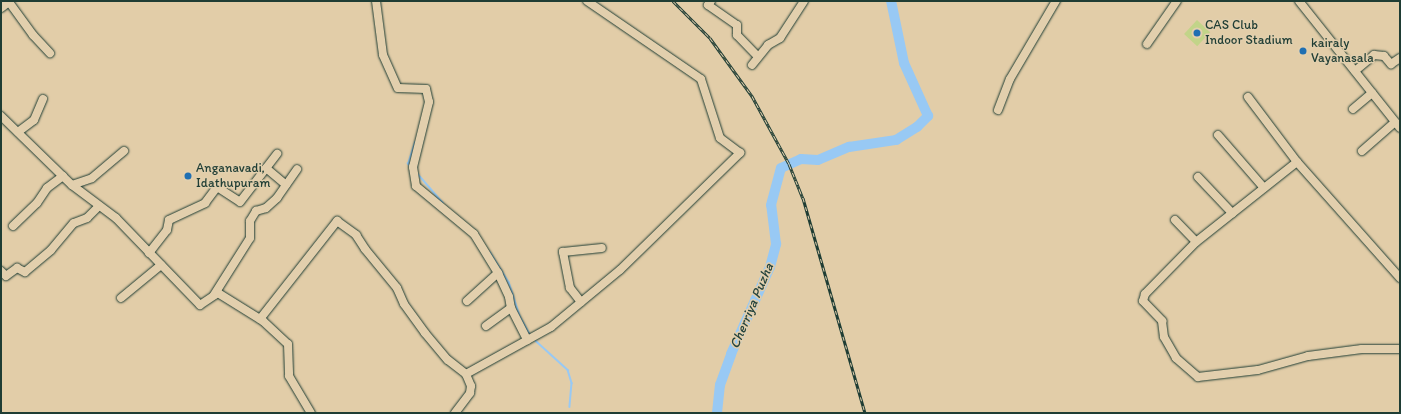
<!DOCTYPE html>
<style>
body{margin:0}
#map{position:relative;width:1401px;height:414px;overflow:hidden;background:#e2cda8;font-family:Itim,sans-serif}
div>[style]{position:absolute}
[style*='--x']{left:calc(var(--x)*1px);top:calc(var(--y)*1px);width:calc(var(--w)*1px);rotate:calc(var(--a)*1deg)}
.green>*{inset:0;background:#c2d489;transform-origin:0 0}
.stream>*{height:1.5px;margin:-0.75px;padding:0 0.75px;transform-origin:0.75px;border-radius:0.75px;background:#98c9f4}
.river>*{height:10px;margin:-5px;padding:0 5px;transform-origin:5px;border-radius:5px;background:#98c9f4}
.roads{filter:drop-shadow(0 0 1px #1f3d34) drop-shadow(0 0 1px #1f3d34)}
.minor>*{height:8px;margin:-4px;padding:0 4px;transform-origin:4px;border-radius:4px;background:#e2cfad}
.rail>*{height:3px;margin-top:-1.5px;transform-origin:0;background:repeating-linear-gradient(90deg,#e2cfad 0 4.5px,#1f3d34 0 9px);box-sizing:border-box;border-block:1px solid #1f3d34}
.dots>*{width:11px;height:11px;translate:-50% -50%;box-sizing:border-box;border:2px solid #e2cfad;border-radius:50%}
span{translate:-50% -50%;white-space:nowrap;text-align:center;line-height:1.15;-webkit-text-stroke:3px #e2cfad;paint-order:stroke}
.poi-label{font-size:13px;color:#1f3d34}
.left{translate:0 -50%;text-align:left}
.water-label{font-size:14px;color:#25443e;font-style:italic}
.frame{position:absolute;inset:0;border:2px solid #1f3d34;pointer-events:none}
</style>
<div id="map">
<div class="green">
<i style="left:1197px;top:20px;width:18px;height:19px;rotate:43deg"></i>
</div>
<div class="stream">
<i style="--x:410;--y:166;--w:3;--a:-135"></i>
<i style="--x:408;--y:164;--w:23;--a:-72"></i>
<i style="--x:418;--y:174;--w:38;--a:49"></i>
<i style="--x:490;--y:252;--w:36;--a:58"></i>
<i style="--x:509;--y:282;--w:38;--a:72"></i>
<i style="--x:521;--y:318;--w:21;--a:61"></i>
<i style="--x:535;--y:340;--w:45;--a:42.3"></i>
<i style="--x:568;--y:370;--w:14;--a:73"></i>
<i style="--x:572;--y:383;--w:24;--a:95"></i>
</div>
<div class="river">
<i style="--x:717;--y:413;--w:28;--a:-84"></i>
<i style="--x:720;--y:385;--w:33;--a:-70"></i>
<i style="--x:731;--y:354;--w:95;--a:-65.9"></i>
<i style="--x:770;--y:267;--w:24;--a:-75"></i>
<i style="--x:776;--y:244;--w:39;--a:-97"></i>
<i style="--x:771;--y:205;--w:38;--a:-75"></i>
<i style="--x:781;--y:168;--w:22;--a:-24"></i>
<i style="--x:801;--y:159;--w:17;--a:3"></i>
<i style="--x:818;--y:160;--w:34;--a:-23"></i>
<i style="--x:849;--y:147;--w:48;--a:-8.5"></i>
<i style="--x:896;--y:140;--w:25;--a:-32"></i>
<i style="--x:917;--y:127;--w:16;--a:-45"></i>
<i style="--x:928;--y:116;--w:58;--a:-114.4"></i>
<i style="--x:904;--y:63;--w:63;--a:-101.8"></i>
</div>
<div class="roads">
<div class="minor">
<i style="--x:376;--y:1;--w:54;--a:82.6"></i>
<i style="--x:383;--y:55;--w:36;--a:66"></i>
<i style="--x:398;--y:88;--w:28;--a:2"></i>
<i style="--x:426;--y:89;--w:13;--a:77"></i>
<i style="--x:429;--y:102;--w:67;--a:103.8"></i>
<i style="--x:413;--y:167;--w:19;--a:81"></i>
<i style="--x:416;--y:186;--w:75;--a:39.6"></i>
<i style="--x:474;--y:234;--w:46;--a:58.4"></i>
<i style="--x:498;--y:273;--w:26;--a:65"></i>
<i style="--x:509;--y:297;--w:11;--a:80"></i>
<i style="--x:511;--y:308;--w:36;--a:63"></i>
<i style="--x:711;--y:1;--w:5;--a:127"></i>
<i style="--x:708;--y:5;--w:35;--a:35"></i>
<i style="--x:737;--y:25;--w:10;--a:90"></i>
<i style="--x:737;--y:35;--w:30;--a:46"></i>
<i style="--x:1299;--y:1;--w:162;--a:51.5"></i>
<i style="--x:9;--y:2;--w:41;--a:54"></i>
<i style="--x:33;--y:35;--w:25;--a:47"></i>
<i style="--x:1;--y:8;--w:11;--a:-38"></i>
<i style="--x:1147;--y:44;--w:52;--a:-55.1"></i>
<i style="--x:752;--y:65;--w:26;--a:-51"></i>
<i style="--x:768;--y:45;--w:14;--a:-30"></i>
<i style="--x:780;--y:38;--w:44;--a:-57"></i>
<i style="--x:1355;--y:71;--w:25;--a:-40"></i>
<i style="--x:1374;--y:55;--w:10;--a:6"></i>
<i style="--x:1384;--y:56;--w:11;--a:49"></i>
<i style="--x:1391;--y:64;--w:11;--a:-34"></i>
<i style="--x:1248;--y:97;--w:81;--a:53"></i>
<i style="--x:1353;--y:109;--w:25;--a:-40"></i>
<i style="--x:998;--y:110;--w:33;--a:-69"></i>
<i style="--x:1010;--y:79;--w:91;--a:-59.5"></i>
<i style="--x:1;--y:116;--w:99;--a:44.2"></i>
<i style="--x:72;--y:185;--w:55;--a:36.9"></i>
<i style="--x:116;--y:218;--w:121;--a:46"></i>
<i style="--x:200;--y:305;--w:22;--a:-34"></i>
<i style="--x:218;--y:293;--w:53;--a:31.9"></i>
<i style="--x:263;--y:321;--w:34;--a:43"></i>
<i style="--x:288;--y:344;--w:32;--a:88"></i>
<i style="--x:289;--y:376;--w:43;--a:59.3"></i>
<i style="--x:18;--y:132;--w:20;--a:-37"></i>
<i style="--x:34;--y:120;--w:23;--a:-67"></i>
<i style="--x:1218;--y:135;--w:70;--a:49"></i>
<i style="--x:1362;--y:151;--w:44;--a:-41.3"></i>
<i style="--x:266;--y:168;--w:26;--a:40"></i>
<i style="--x:1198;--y:177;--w:50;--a:46.6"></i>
<i style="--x:72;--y:185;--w:21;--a:-19"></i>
<i style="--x:92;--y:178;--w:42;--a:-40.2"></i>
<i style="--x:1175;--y:220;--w:30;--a:46"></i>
<i style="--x:1196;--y:242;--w:129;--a:-38.4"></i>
<i style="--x:1297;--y:162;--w:155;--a:48.4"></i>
<i style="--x:13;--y:226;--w:33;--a:-44"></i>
<i style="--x:37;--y:203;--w:18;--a:-56"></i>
<i style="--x:47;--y:188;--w:20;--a:-37"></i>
<i style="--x:1196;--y:242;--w:73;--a:134.4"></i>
<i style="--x:1145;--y:294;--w:7;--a:106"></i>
<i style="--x:1143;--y:301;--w:28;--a:46"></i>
<i style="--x:1162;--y:321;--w:16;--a:83"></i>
<i style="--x:1164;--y:337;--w:24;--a:60"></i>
<i style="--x:1176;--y:358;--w:29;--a:41"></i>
<i style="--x:1198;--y:377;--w:60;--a:-6.7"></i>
<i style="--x:1258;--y:370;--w:52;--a:-15.6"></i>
<i style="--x:1308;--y:356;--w:54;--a:-7.4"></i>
<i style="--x:1362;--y:349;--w:38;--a:0"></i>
<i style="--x:149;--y:253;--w:29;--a:-52"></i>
<i style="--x:167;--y:230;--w:10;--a:-79"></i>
<i style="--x:169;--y:220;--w:40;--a:-25"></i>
<i style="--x:205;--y:203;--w:20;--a:-53"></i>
<i style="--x:217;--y:187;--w:27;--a:33"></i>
<i style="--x:240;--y:202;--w:61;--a:-52.4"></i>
<i style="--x:1;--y:271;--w:7;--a:45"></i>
<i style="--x:6;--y:276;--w:14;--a:-36"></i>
<i style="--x:17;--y:268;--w:9;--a:27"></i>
<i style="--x:25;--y:272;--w:34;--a:-40"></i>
<i style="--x:51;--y:250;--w:35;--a:-50"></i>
<i style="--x:74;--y:223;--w:14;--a:-21"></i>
<i style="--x:87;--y:218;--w:17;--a:-45"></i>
<i style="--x:214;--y:295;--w:67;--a:-57.7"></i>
<i style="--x:250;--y:238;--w:17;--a:-90"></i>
<i style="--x:250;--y:221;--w:12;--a:-59"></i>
<i style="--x:256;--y:211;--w:10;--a:-17"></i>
<i style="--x:266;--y:208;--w:15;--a:-42"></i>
<i style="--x:277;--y:198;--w:35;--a:-55"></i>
<i style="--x:121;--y:298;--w:52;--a:-39.5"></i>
<i style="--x:467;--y:301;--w:42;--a:-42.1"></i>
<i style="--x:581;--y:302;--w:18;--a:-128"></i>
<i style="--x:570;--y:288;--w:37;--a:-101"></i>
<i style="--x:563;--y:252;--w:39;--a:-6"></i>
<i style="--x:260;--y:319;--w:125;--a:-51.8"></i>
<i style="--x:337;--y:221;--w:24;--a:36"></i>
<i style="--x:356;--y:235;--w:17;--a:57"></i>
<i style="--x:365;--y:249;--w:50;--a:50.6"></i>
<i style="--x:397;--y:288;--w:17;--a:66"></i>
<i style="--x:404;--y:304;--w:36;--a:54"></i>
<i style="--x:425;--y:333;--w:35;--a:50"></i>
<i style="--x:448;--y:360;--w:23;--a:38"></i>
<i style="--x:486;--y:326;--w:31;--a:-36"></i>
<i style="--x:455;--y:413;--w:25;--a:-53"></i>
<i style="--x:470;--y:393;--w:7;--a:-82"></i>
<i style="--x:471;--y:386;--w:13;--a:-113"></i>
<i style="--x:466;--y:374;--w:97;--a:-28.9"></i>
<i style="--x:551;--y:327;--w:89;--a:-39.6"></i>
<i style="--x:620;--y:270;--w:168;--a:-44.3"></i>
<i style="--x:740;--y:153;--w:25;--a:-143"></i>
<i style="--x:720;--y:138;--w:62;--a:-107.9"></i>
<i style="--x:701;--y:79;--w:138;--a:-145.6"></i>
</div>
</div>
<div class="rail">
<i style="--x:673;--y:1;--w:52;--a:45"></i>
<i style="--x:710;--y:38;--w:72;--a:54.1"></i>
<i style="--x:752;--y:96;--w:77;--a:61.4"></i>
<i style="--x:789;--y:164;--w:37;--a:68"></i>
<i style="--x:803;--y:198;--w:224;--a:73.9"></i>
</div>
<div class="dots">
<i style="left:1197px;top:33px;background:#1f6fb2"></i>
<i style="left:1303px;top:51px;background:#1f6fb2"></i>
<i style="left:188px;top:176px;background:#1f6fb2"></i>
</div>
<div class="poi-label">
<span class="left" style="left:1205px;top:33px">CAS Club<br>Indoor Stadium</span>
<span class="left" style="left:1311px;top:51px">kairaly<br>Vayanasala</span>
<span class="left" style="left:196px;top:176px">Anganavadi,<br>Idathupuram</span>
</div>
<div class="water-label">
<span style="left:752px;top:306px;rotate:-67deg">Cherriya Puzha</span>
</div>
<div class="frame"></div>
</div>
